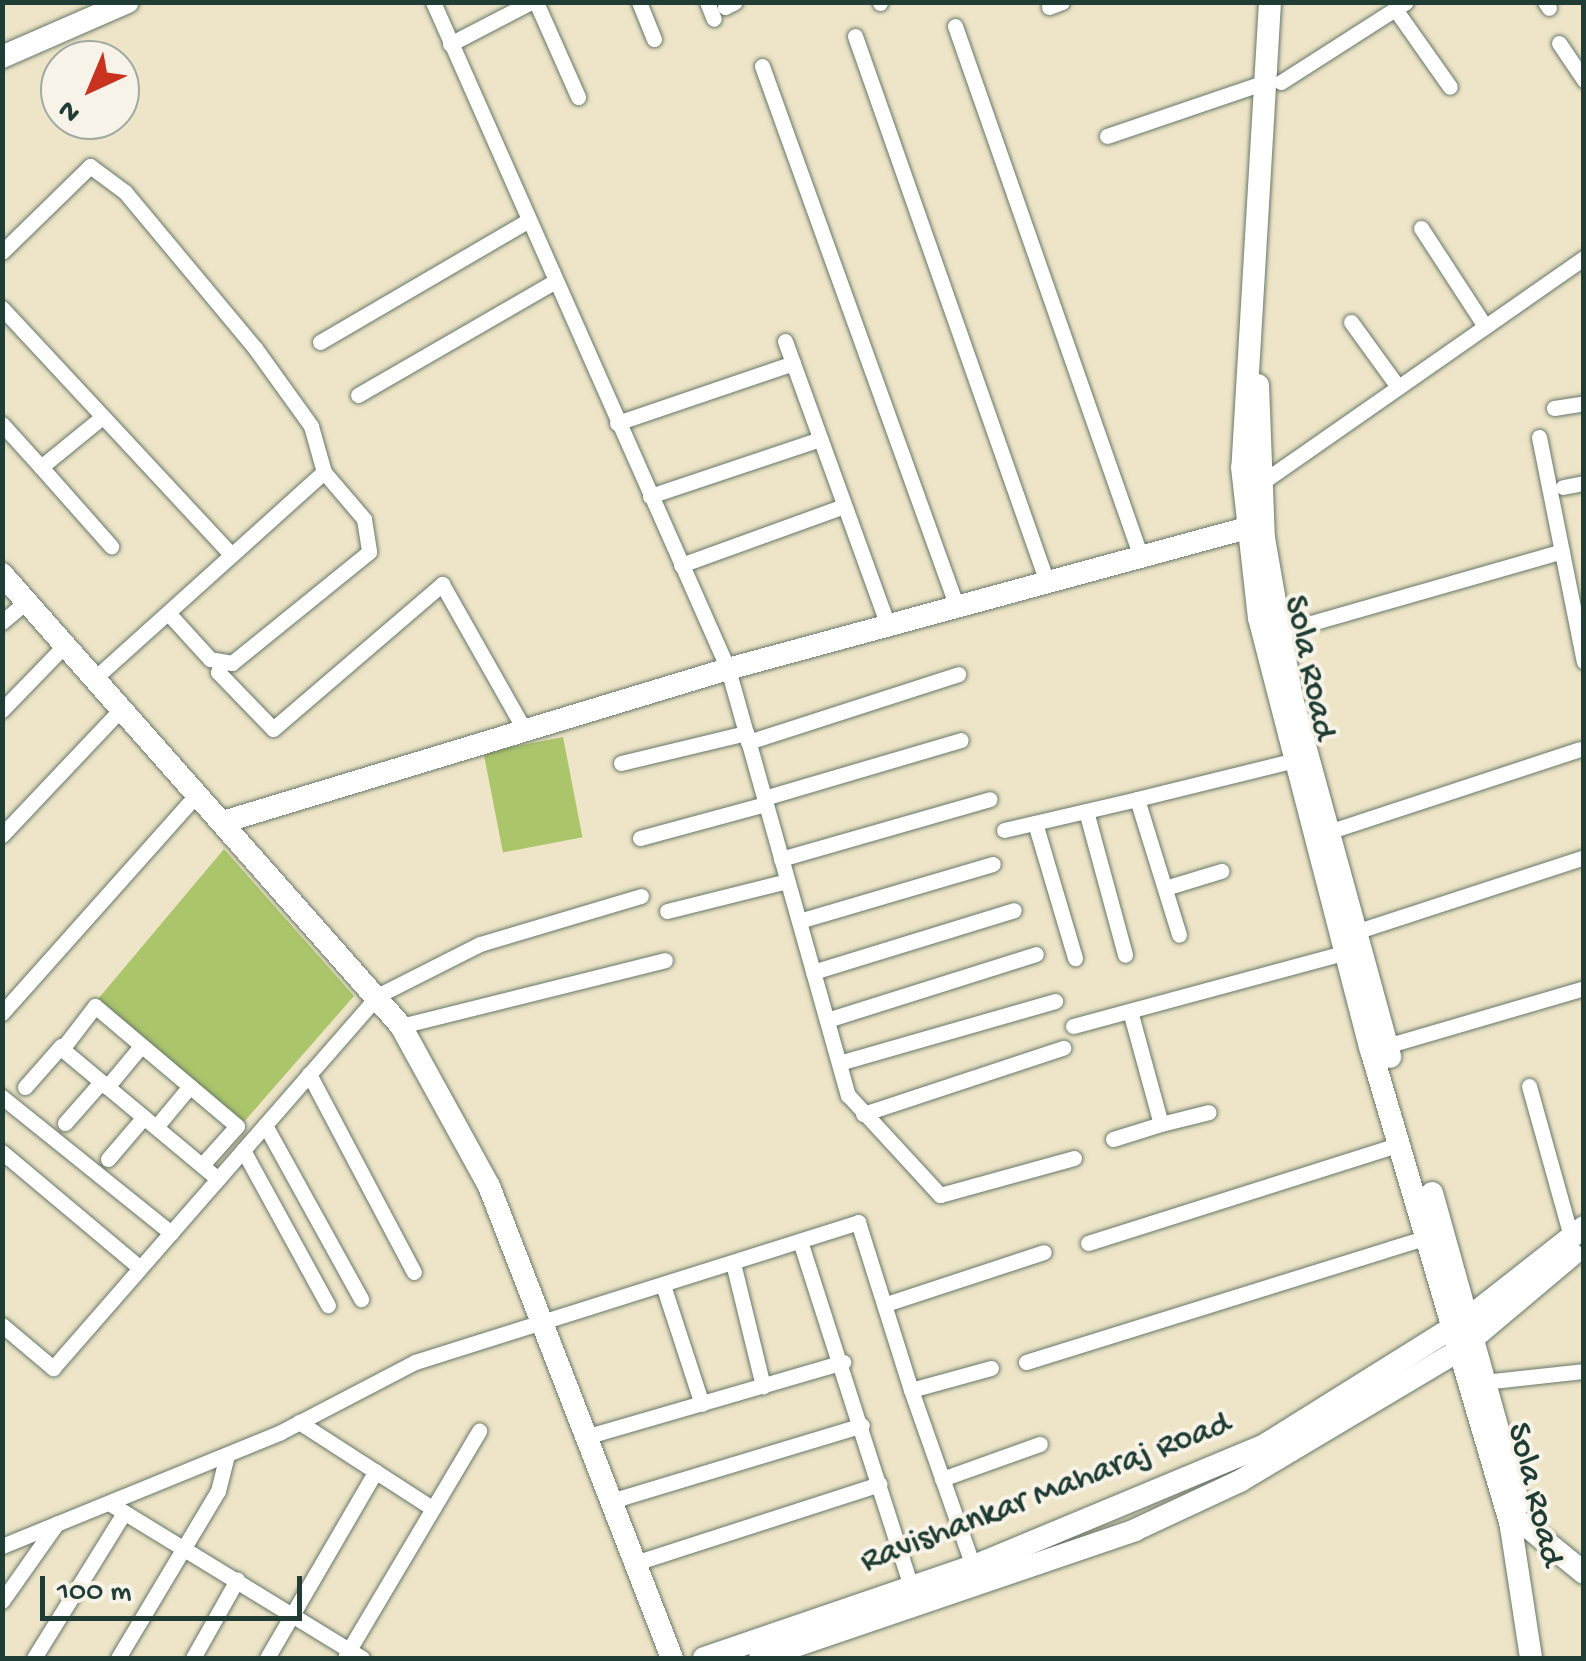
<!DOCTYPE html>
<style>
body{margin:0}
#map{position:relative;width:1586px;height:1661px;overflow:hidden;background:#eee5c8;font-family:"Gochi Hand",sans-serif}
div>[style]{position:absolute}
[style*='--x']{left:calc(var(--x)*1px);top:calc(var(--y)*1px);width:calc(var(--w)*1px);rotate:calc(var(--a)*1deg)}
.green>*{inset:0;background:#abc56b;transform-origin:0 0}
.roads{filter:drop-shadow(0 0 2px #677868) drop-shadow(0 0 2px #677868)}
.street>*{height:15px;margin:-7.5px;padding:0 7.5px;transform-origin:7.5px;border-radius:7.5px;background:#fff}
.secondary>*{height:22px;margin:-11px;padding:0 11px;transform-origin:11px;border-radius:11px;background:#fff}
span{translate:-50% -50%;white-space:nowrap;text-align:center;line-height:1.15;-webkit-text-stroke:8px #f7f3e8;paint-order:stroke}
.street-label{font-size:35px;color:#1f3d34}
.frame{position:absolute;inset:0;border:5px solid #1f3d34;pointer-events:none}
.north{position:absolute;left:40px;top:40px;width:100px;height:100px;box-sizing:border-box;background:#f7f3e8;border:2px solid #a1aaa0;border-radius:50%;rotate:224deg;font-size:28px;font-weight:700;line-height:40px;text-align:center;color:#1f3d34}
.north::after{content:'';display:block;margin:auto;width:35px;height:45px;background:#c8321e;clip-path:polygon(50% 0,100% 100%,50% 72%,0 100%)}
.scale{position:absolute;left:40px;top:1576px;width:262px;height:45px;box-sizing:border-box;border:5px solid #1f3d34;border-top:0;padding-left:12px;font-size:30px;line-height:35px;white-space:nowrap;color:#1f3d34;-webkit-text-stroke:8px #f7f3e8;paint-order:stroke}
</style>
<div id="map">
<div class="green">
<i style="left:563px;top:737px;width:102px;height:81px;rotate:79deg"></i>
<i style="clip-path:polygon(224px 849px,354px 996px,242px 1124px,98px 999px)"></i>
</div>
<div class="roads">
<div class="street">
<i style="--x:433;--y:2;--w:729;--a:66.14"></i>
<i style="--x:728;--y:669;--w:443;--a:74.3"></i>
<i style="--x:848;--y:1095;--w:136;--a:47.4"></i>
<i style="--x:940;--y:1195;--w:139;--a:-15.4"></i>
<i style="--x:536;--y:2;--w:104;--a:66.1"></i>
<i style="--x:639;--y:2;--w:40;--a:68"></i>
<i style="--x:707;--y:2;--w:18;--a:68"></i>
<i style="--x:880;--y:2;--w:1;--a:90"></i>
<i style="--x:1545;--y:2;--w:7;--a:56"></i>
<i style="--x:725;--y:7;--w:11;--a:-27"></i>
<i style="--x:1049;--y:7;--w:14;--a:-21"></i>
<i style="--x:1395;--y:9;--w:95;--a:54.8"></i>
<i style="--x:955;--y:26;--w:563;--a:70.7"></i>
<i style="--x:855;--y:36;--w:579;--a:70.63"></i>
<i style="--x:1559;--y:43;--w:45;--a:56"></i>
<i style="--x:450;--y:44;--w:91;--a:-27.4"></i>
<i style="--x:762;--y:66;--w:575;--a:70.18"></i>
<i style="--x:1281;--y:82;--w:148;--a:-32.6"></i>
<i style="--x:1107;--y:136;--w:168;--a:-18.8"></i>
<i style="--x:1421;--y:228;--w:117;--a:56.9"></i>
<i style="--x:2;--y:252;--w:123;--a:-44.3"></i>
<i style="--x:90;--y:166;--w:44;--a:36.6"></i>
<i style="--x:125;--y:192;--w:203;--a:50.2"></i>
<i style="--x:255;--y:348;--w:96;--a:54.3"></i>
<i style="--x:311;--y:426;--w:48;--a:74.2"></i>
<i style="--x:324;--y:472;--w:62;--a:49.6"></i>
<i style="--x:364;--y:519;--w:33;--a:81"></i>
<i style="--x:369;--y:552;--w:176;--a:141"></i>
<i style="--x:232;--y:663;--w:22;--a:-170"></i>
<i style="--x:210;--y:659;--w:61;--a:-132.3"></i>
<i style="--x:2;--y:308;--w:332;--a:47.1"></i>
<i style="--x:1351;--y:322;--w:80;--a:54.1"></i>
<i style="--x:785;--y:341;--w:303;--a:70.1"></i>
<i style="--x:320;--y:342;--w:240;--a:-30.3"></i>
<i style="--x:358;--y:395;--w:226;--a:-30"></i>
<i style="--x:1554;--y:408;--w:30;--a:-9"></i>
<i style="--x:101;--y:418;--w:77;--a:140.8"></i>
<i style="--x:41;--y:467;--w:106;--a:48.5"></i>
<i style="--x:617;--y:423;--w:186;--a:-18.8"></i>
<i style="--x:2;--y:424;--w:58;--a:47.8"></i>
<i style="--x:1539;--y:437;--w:229;--a:78.7"></i>
<i style="--x:1261;--y:483;--w:394;--a:-34.9"></i>
<i style="--x:1563;--y:487;--w:21;--a:-11"></i>
<i style="--x:650;--y:496;--w:179;--a:-18.5"></i>
<i style="--x:681;--y:565;--w:173;--a:-19.9"></i>
<i style="--x:2;--y:622;--w:33;--a:-40"></i>
<i style="--x:1280;--y:632;--w:293;--a:-16"></i>
<i style="--x:222;--y:663;--w:10;--a:114"></i>
<i style="--x:218;--y:672;--w:79;--a:46"></i>
<i style="--x:273;--y:729;--w:223;--a:-40.6"></i>
<i style="--x:442;--y:584;--w:169;--a:60.5"></i>
<i style="--x:95;--y:678;--w:308;--a:-42"></i>
<i style="--x:2;--y:710;--w:91;--a:-45.9"></i>
<i style="--x:748;--y:742;--w:221;--a:-17.9"></i>
<i style="--x:621;--y:763;--w:129;--a:-13.5"></i>
<i style="--x:764;--y:798;--w:205;--a:-16.4"></i>
<i style="--x:1137;--y:799;--w:160;--a:-13.8"></i>
<i style="--x:1086;--y:811;--w:149;--a:74.8"></i>
<i style="--x:1035;--y:823;--w:141;--a:73.5"></i>
<i style="--x:1004;--y:830;--w:137;--a:-13.1"></i>
<i style="--x:1137;--y:799;--w:142;--a:72.8"></i>
<i style="--x:1328;--y:832;--w:265;--a:-18.2"></i>
<i style="--x:2;--y:835;--w:175;--a:-46.6"></i>
<i style="--x:640;--y:838;--w:130;--a:-15.2"></i>
<i style="--x:781;--y:859;--w:217;--a:-16"></i>
<i style="--x:1165;--y:888;--w:59;--a:-16.9"></i>
<i style="--x:667;--y:911;--w:124;--a:-14"></i>
<i style="--x:799;--y:921;--w:202;--a:-16.4"></i>
<i style="--x:1355;--y:932;--w:241;--a:-18.1"></i>
<i style="--x:813;--y:972;--w:210;--a:-17.1"></i>
<i style="--x:1130;--y:1011;--w:117;--a:74.7"></i>
<i style="--x:1161;--y:1124;--w:49;--a:-14"></i>
<i style="--x:2;--y:1013;--w:295;--a:-48.3"></i>
<i style="--x:827;--y:1020;--w:219;--a:-17.5"></i>
<i style="--x:401;--y:1026;--w:272;--a:-14"></i>
<i style="--x:1073;--y:1026;--w:281;--a:-15.1"></i>
<i style="--x:1386;--y:1046;--w:206;--a:-16.3"></i>
<i style="--x:839;--y:1063;--w:225;--a:-16"></i>
<i style="--x:309;--y:1074;--w:224;--a:62.1"></i>
<i style="--x:1529;--y:1086;--w:156;--a:74.4"></i>
<i style="--x:25;--y:1087;--w:55;--a:-48.7"></i>
<i style="--x:107;--y:1087;--w:53;--a:-50.3"></i>
<i style="--x:2;--y:1097;--w:217;--a:38.8"></i>
<i style="--x:863;--y:1114;--w:211;--a:-18.3"></i>
<i style="--x:65;--y:1123;--w:55;--a:-48.7"></i>
<i style="--x:265;--y:1125;--w:199;--a:61.1"></i>
<i style="--x:156;--y:1127;--w:53;--a:-50.3"></i>
<i style="--x:1113;--y:1139;--w:50;--a:-17.4"></i>
<i style="--x:243;--y:1150;--w:177;--a:61.3"></i>
<i style="--x:2;--y:1152;--w:180;--a:40"></i>
<i style="--x:108;--y:1159;--w:55;--a:-49.4"></i>
<i style="--x:202;--y:1165;--w:52;--a:-48.1"></i>
<i style="--x:237;--y:1126;--w:186;--a:-139.8"></i>
<i style="--x:95;--y:1006;--w:54;--a:127.5"></i>
<i style="--x:62;--y:1049;--w:203;--a:39.8"></i>
<i style="--x:800;--y:1241;--w:363;--a:72.2"></i>
<i style="--x:1088;--y:1243;--w:328;--a:-17.6"></i>
<i style="--x:733;--y:1263;--w:127;--a:76.3"></i>
<i style="--x:663;--y:1285;--w:125;--a:71.9"></i>
<i style="--x:886;--y:1304;--w:166;--a:-18.2"></i>
<i style="--x:2;--y:1325;--w:67;--a:40.1"></i>
<i style="--x:53;--y:1368;--w:493;--a:-48.9"></i>
<i style="--x:377;--y:996;--w:115;--a:-26.8"></i>
<i style="--x:480;--y:944;--w:168;--a:-16.6"></i>
<i style="--x:1026;--y:1362;--w:421;--a:-17.3"></i>
<i style="--x:1484;--y:1382;--w:101;--a:-6.3"></i>
<i style="--x:299;--y:1422;--w:155;--a:32.9"></i>
<i style="--x:585;--y:1437;--w:269;--a:-16.2"></i>
<i style="--x:942;--y:1479;--w:104;--a:-19.7"></i>
<i style="--x:611;--y:1501;--w:262;--a:-16.8"></i>
<i style="--x:109;--y:1503;--w:297;--a:31.5"></i>
<i style="--x:2;--y:1546;--w:301;--a:-22.2"></i>
<i style="--x:281;--y:1432;--w:151;--a:-27.6"></i>
<i style="--x:415;--y:1362;--w:465;--a:-17.5"></i>
<i style="--x:858;--y:1222;--w:176;--a:72.5"></i>
<i style="--x:635;--y:1563;--w:257;--a:-17.9"></i>
<i style="--x:973;--y:1566;--w:187;--a:-109.4"></i>
<i style="--x:911;--y:1390;--w:83;--a:-15.4"></i>
<i style="--x:2;--y:1601;--w:95;--a:-54.8"></i>
<i style="--x:346;--y:1655;--w:261;--a:-59.3"></i>
<i style="--x:34;--y:1658;--w:171;--a:-58.2"></i>
<i style="--x:118;--y:1658;--w:195;--a:-59.1"></i>
<i style="--x:218;--y:1491;--w:37;--a:-76"></i>
<i style="--x:193;--y:1658;--w:90;--a:-60.6"></i>
<i style="--x:267;--y:1658;--w:216;--a:-59.8"></i>
</div>
<div class="secondary">
<i style="--x:1270;--y:2;--w:466;--a:93.4"></i>
<i style="--x:1242;--y:467;--w:152;--a:83.6"></i>
<i style="--x:1259;--y:618;--w:446;--a:75.5"></i>
<i style="--x:1371;--y:1050;--w:497;--a:73.6"></i>
<i style="--x:1511;--y:1527;--w:133;--a:81.3"></i>
<i style="--x:2;--y:57;--w:137;--a:-23.6"></i>
<i style="--x:1258;--y:385;--w:153;--a:87.8"></i>
<i style="--x:1264;--y:538;--w:162;--a:80.1"></i>
<i style="--x:1292;--y:698;--w:372;--a:74.7"></i>
<i style="--x:2;--y:574;--w:603;--a:48.56"></i>
<i style="--x:401;--y:1026;--w:183;--a:61.2"></i>
<i style="--x:489;--y:1186;--w:506;--a:68.81"></i>
<i style="--x:223;--y:822;--w:528;--a:-16.86"></i>
<i style="--x:728;--y:669;--w:549;--a:-15.2"></i>
<i style="--x:1432;--y:1193;--w:323;--a:74.4"></i>
<i style="--x:1511;--y:1527;--w:13;--a:-13"></i>
<i style="--x:1524;--y:1524;--w:77;--a:39.2"></i>
<i style="--x:704;--y:1658;--w:296;--a:-18.9"></i>
<i style="--x:984;--y:1562;--w:302;--a:-22.6"></i>
<i style="--x:1263;--y:1446;--w:242;--a:-32"></i>
<i style="--x:1468;--y:1318;--w:147;--a:-38.1"></i>
<i style="--x:760;--y:1658;--w:396;--a:-18.8"></i>
<i style="--x:1135;--y:1530;--w:116;--a:-25"></i>
<i style="--x:1240;--y:1481;--w:254;--a:-30.8"></i>
<i style="--x:1458;--y:1351;--w:150;--a:-40.1"></i>
</div>
</div>
<div class="street-label">
<span style="left:1308px;top:668px;rotate:78deg">Sola Road</span>
<span style="left:1046px;top:1494px;rotate:-21deg">Ravishankar Maharaj Road</span>
<span style="left:1533px;top:1495px;rotate:76deg">Sola Road</span>
</div>
<div class="frame"></div>
<div class="north">N</div>
<div class="scale">100 m</div>
</div>
